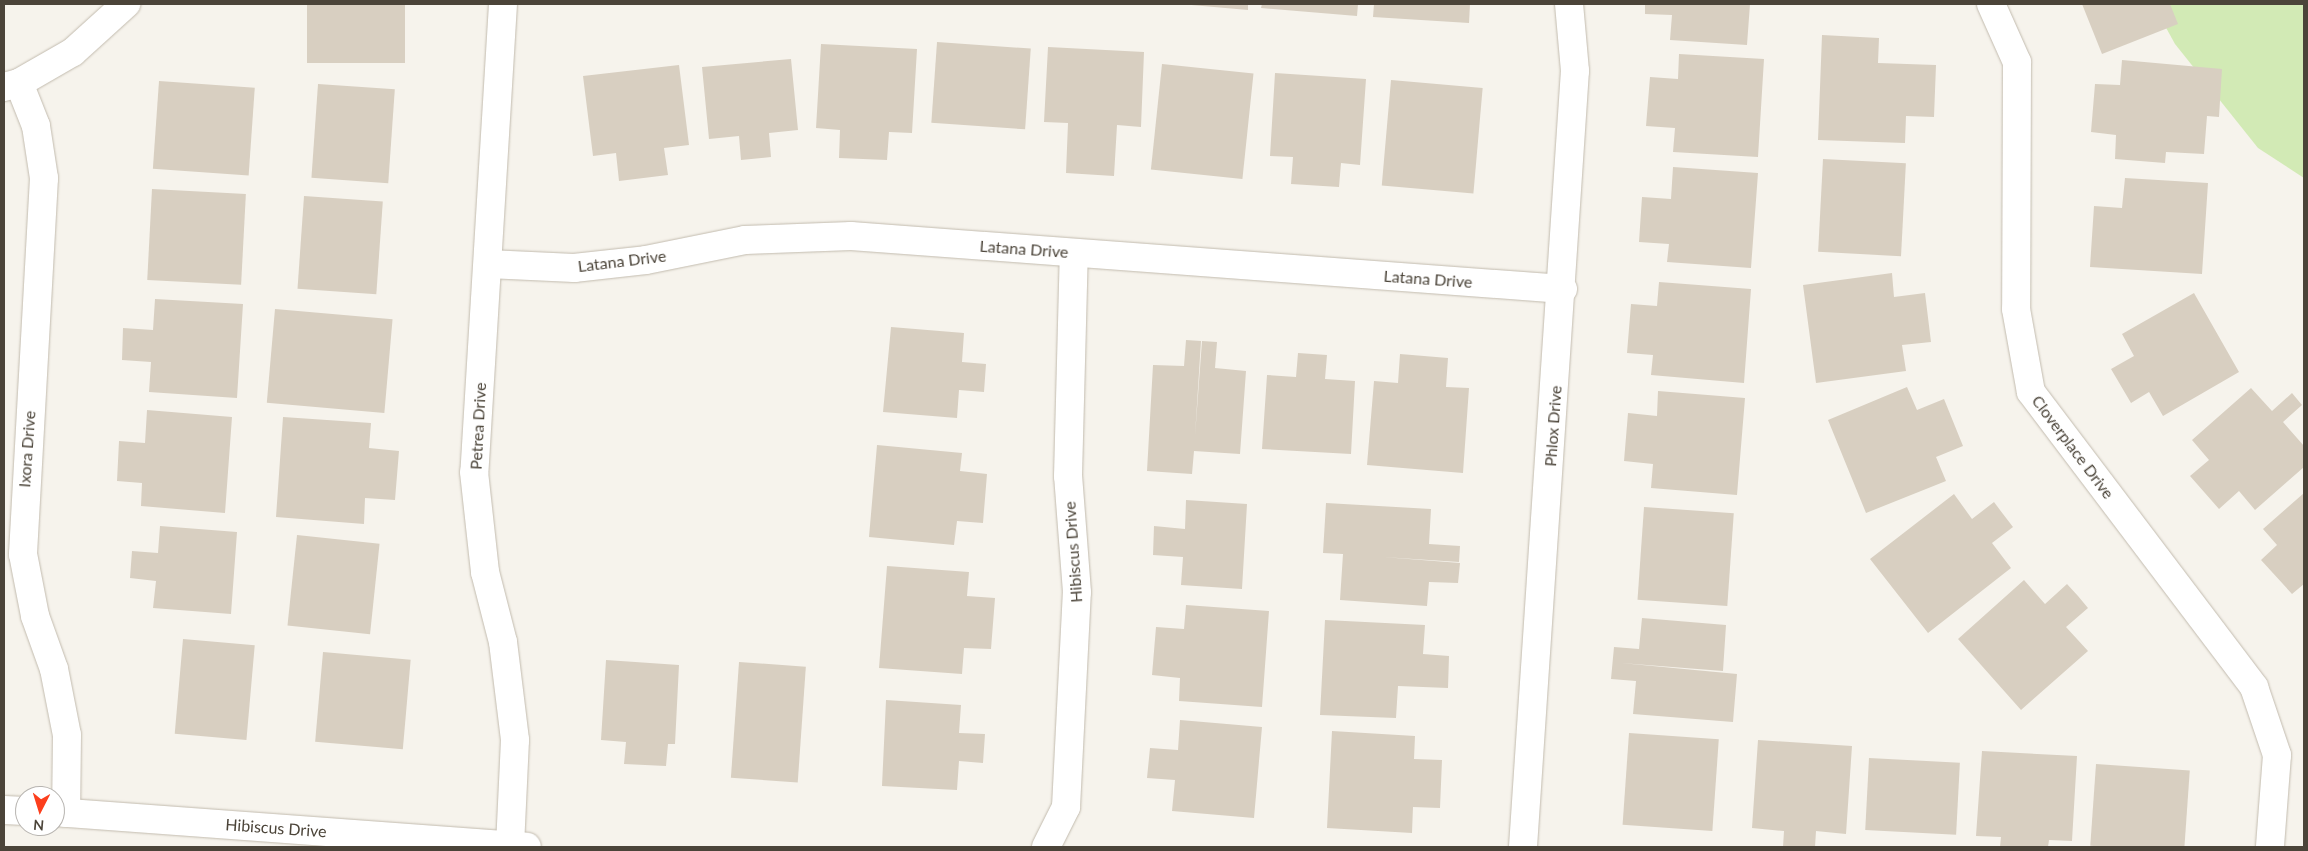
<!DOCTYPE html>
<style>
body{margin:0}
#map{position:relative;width:2308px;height:851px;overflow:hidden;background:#f6f3ec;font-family:Lato,sans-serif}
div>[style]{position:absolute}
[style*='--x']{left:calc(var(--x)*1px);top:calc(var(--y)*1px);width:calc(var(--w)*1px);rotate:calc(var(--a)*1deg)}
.green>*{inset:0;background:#d2eab5}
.building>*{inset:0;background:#d8cfc1;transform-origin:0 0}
.roads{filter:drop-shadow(0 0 1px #c2bbae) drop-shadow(0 0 1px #c2bbae)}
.minor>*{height:28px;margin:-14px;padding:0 14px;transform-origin:14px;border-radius:14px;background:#fff}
span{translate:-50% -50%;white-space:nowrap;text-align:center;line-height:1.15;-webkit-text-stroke:5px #fff;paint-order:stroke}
.street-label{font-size:16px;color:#4b4439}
.frame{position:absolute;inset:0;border:5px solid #4b4439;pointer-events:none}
.north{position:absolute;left:15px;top:786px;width:50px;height:50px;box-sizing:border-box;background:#fff;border:1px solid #b7b4b0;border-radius:50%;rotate:185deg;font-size:14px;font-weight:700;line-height:20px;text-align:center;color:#4b4439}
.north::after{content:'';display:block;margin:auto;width:18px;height:22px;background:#fc3f1d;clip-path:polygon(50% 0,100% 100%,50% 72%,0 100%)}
</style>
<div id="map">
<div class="green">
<i style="clip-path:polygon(2153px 4px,2304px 4px,2304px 178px,2258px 148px,2175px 44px)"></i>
</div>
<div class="building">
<i style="left:307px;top:4px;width:98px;height:59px"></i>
<i style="clip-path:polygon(1180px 4px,1248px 4px,1248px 10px)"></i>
<i style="clip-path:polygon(1262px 4px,1358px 4px,1357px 16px,1261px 8px)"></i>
<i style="clip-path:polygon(1374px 4px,1470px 4px,1469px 23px,1373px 17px)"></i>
<i style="clip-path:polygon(1645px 4px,1750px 4px,1747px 45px,1670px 40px,1672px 15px,1645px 14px)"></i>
<i style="clip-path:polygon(2082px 4px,2170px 4px,2178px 24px,2102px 54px)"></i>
<i style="clip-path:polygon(1822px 35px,1879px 38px,1878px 63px,1936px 65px,1934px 117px,1906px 116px,1905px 143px,1818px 140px)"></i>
<i style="left:937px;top:42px;width:94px;height:81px;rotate:4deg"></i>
<i style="clip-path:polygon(821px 44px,917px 49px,912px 133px,889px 132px,887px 160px,839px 158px,840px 130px,816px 128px)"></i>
<i style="clip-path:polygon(1048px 47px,1144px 52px,1141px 127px,1117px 125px,1114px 176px,1066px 173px,1068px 123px,1044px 122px)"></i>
<i style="clip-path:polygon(1679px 54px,1764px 59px,1758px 157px,1673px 152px,1675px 128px,1646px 126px,1650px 77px,1678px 79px)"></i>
<i style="clip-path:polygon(791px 59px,798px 130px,769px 133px,771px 157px,741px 160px,739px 136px,709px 139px,702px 67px)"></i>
<i style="clip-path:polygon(2122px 60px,2222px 69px,2219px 117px,2207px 116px,2204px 154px,2166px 152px,2165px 163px,2115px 159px,2116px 135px,2091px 132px,2095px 84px,2120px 85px)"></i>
<i style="left:1162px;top:64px;width:92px;height:106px;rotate:6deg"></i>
<i style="clip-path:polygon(679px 65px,689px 145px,664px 148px,668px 175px,619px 181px,616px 153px,593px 156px,583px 76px)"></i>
<i style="clip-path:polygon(1275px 73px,1366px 79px,1360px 165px,1341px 163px,1339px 187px,1291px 184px,1293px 157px,1270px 156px)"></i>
<i style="left:1391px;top:80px;width:92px;height:106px;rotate:5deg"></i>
<i style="left:159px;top:81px;width:96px;height:88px;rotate:4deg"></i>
<i style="left:318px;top:84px;width:77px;height:94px;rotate:4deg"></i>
<i style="left:1823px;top:159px;width:83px;height:93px;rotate:3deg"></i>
<i style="clip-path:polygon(1673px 167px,1758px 173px,1751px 268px,1667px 262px,1669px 244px,1639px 242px,1642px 197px,1671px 199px)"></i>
<i style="clip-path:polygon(2125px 178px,2208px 183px,2202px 274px,2090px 267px,2094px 206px,2122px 208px)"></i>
<i style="left:152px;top:189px;width:94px;height:91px;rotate:3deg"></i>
<i style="left:304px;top:196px;width:79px;height:93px;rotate:4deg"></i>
<i style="clip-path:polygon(1892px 273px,1894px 297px,1925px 293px,1931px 342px,1902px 345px,1906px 371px,1816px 383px,1803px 285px)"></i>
<i style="clip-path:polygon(1659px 282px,1751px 289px,1744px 383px,1651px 375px,1653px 355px,1627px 353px,1631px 304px,1657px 306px)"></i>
<i style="clip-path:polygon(2194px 293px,2239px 372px,2163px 416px,2149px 392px,2131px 403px,2111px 369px,2134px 356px,2122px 334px)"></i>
<i style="clip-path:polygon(155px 299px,243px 304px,237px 398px,149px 392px,151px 362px,122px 360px,123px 328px,153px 330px)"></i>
<i style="left:275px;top:309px;width:118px;height:94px;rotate:5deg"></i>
<i style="clip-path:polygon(891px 327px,964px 333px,962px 362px,986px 364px,984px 392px,959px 390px,957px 418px,883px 412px)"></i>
<i style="clip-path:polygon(1186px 340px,1201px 341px,1195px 436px,1202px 341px,1217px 342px,1215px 368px,1246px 371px,1240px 454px,1194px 451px,1192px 474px,1147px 471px,1153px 365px,1184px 366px)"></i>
<i style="clip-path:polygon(1298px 353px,1327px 355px,1325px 379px,1355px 381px,1351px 454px,1262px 449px,1267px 375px,1296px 377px)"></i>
<i style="clip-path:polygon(1400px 354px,1448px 358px,1446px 387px,1469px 388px,1463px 473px,1367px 465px,1374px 381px,1398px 383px)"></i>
<i style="clip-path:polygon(1907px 387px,1917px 410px,1944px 399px,1963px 446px,1936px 457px,1946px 481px,1866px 513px,1828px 420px)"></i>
<i style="clip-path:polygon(2251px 388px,2272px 411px,2292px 393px,2302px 405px,2283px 422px,2304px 446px,2304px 467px,2255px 510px,2239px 491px,2219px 509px,2190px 476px,2209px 460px,2192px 440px)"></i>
<i style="clip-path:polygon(1658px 391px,1745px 398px,1737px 495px,1651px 488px,1653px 464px,1624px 461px,1628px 413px,1657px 416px)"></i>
<i style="clip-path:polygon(147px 410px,232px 417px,225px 513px,141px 506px,142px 483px,117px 481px,119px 441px,145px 443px)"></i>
<i style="clip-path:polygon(283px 417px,371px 423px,369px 448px,399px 451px,395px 500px,365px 498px,364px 524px,276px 517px)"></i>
<i style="clip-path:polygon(877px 445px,962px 453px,960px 471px,987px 474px,983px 523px,957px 521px,954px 545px,869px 537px)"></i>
<i style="clip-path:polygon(2304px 493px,2304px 584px,2292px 594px,2261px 560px,2277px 545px,2263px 529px)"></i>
<i style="clip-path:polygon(1954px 494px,1972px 519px,1994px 502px,2003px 514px,2013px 527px,1992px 543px,2011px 568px,1928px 633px,1870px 559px)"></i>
<i style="clip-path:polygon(1186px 500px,1247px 504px,1242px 589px,1181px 585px,1183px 557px,1153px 555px,1154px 526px,1185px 529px)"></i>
<i style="clip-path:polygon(1326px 503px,1431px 509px,1429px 544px,1460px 546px,1459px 562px,1383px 557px,1460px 563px,1458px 583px,1429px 582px,1427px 606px,1340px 600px,1343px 554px,1323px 553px)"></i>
<i style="left:1644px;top:507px;width:90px;height:93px;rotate:4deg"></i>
<i style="clip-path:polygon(160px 526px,237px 532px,231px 614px,153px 608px,156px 581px,130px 578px,132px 551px,158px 553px)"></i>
<i style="left:297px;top:535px;width:83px;height:91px;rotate:6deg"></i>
<i style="clip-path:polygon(887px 566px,969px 572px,967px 596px,995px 598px,991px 649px,964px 648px,962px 674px,879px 668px)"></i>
<i style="clip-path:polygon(2024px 580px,2045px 604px,2067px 584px,2078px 596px,2088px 608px,2066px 627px,2088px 651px,2021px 710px,1958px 639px)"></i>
<i style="clip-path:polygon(1186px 605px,1269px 611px,1262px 707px,1179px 701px,1180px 678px,1152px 675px,1156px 627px,1184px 629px)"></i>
<i style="clip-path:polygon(1642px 618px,1726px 625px,1723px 671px,1621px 663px,1737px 674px,1733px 722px,1633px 714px,1636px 681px,1611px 679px,1614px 647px,1639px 649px)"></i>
<i style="clip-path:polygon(1325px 620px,1425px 625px,1423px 654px,1449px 656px,1448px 688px,1398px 686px,1396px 718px,1320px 715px)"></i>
<i style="left:183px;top:639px;width:72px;height:95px;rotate:5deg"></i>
<i style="left:323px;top:652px;width:88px;height:90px;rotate:5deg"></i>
<i style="clip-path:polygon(606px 660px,679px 665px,675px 744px,668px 744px,666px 766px,624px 764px,626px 742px,601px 740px)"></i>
<i style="left:739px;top:662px;width:67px;height:116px;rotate:4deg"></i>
<i style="clip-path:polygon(886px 700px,961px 705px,959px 733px,985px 734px,983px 763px,959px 761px,957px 790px,882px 786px)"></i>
<i style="clip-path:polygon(1180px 720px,1262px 727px,1254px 818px,1172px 811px,1175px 780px,1147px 778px,1150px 748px,1178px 750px)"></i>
<i style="clip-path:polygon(1332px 731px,1415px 736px,1414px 759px,1442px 760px,1440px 808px,1413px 807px,1412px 833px,1327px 828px)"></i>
<i style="left:1629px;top:733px;width:90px;height:92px;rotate:4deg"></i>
<i style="clip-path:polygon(1758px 740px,1852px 746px,1846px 834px,1816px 831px,1815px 847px,1783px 847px,1784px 831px,1752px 828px)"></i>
<i style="clip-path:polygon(1982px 751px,2077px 756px,2072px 841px,2049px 840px,2048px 847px,2000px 847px,2001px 837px,1976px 836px)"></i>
<i style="left:1869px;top:758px;width:91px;height:72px;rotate:3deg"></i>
<i style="left:2096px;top:764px;width:94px;height:82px;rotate:4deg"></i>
</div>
<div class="roads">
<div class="minor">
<i style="--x:503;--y:4;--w:469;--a:93.5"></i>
<i style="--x:474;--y:472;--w:101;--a:83.7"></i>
<i style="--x:485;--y:572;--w:72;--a:75.6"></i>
<i style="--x:503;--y:642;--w:99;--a:83"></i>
<i style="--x:515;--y:740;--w:106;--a:92.7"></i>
<i style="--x:1991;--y:4;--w:64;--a:65.9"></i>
<i style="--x:2017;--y:62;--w:247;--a:90.2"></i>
<i style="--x:2016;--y:309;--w:84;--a:79.8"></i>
<i style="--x:2031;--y:392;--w:370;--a:52.9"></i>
<i style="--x:2254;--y:687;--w:72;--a:71.3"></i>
<i style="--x:2277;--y:755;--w:92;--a:94.4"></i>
<i style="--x:19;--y:83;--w:46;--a:68.4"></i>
<i style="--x:36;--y:126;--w:53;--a:81.3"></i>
<i style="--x:44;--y:178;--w:377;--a:93.2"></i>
<i style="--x:23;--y:554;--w:63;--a:79"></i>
<i style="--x:35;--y:616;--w:56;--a:70.3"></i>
<i style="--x:54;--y:669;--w:67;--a:78.9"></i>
<i style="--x:67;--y:735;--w:78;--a:90.7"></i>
<i style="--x:4;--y:87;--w:16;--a:-15"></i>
<i style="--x:19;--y:83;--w:62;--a:-29.9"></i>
<i style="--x:73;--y:52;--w:72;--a:-42.2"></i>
<i style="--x:488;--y:264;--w:86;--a:2.7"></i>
<i style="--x:574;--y:268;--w:72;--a:-6.3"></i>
<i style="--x:646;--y:260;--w:101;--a:-11.4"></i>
<i style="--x:745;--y:240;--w:106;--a:-2.2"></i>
<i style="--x:851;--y:236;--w:714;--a:4.26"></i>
<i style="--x:4;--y:810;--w:21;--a:3"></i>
<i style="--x:55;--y:812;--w:473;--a:4.2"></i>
<i style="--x:1046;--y:847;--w:45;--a:-63.4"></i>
<i style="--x:1066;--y:807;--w:215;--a:-87.1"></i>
<i style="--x:1077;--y:592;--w:116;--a:-94.4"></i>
<i style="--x:1068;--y:476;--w:223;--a:-88.5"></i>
<i style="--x:1523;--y:847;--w:778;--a:-86.17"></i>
<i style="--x:1575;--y:71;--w:67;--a:-95.1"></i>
</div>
</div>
<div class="street-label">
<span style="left:1024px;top:249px;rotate:4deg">Latana Drive</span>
<span style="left:622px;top:261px;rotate:-7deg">Latana Drive</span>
<span style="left:1428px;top:279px;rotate:4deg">Latana Drive</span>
<span style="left:478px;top:426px;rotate:-87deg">Petrea Drive</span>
<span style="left:1553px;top:426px;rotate:-86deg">Phlox Drive</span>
<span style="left:2073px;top:447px;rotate:53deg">Cloverplace Drive</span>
<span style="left:27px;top:449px;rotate:-86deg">Ixora Drive</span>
<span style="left:1073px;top:552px;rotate:-94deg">Hibiscus Drive</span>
<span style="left:276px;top:828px;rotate:4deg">Hibiscus Drive</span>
</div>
<div class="frame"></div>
<div class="north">N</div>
</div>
